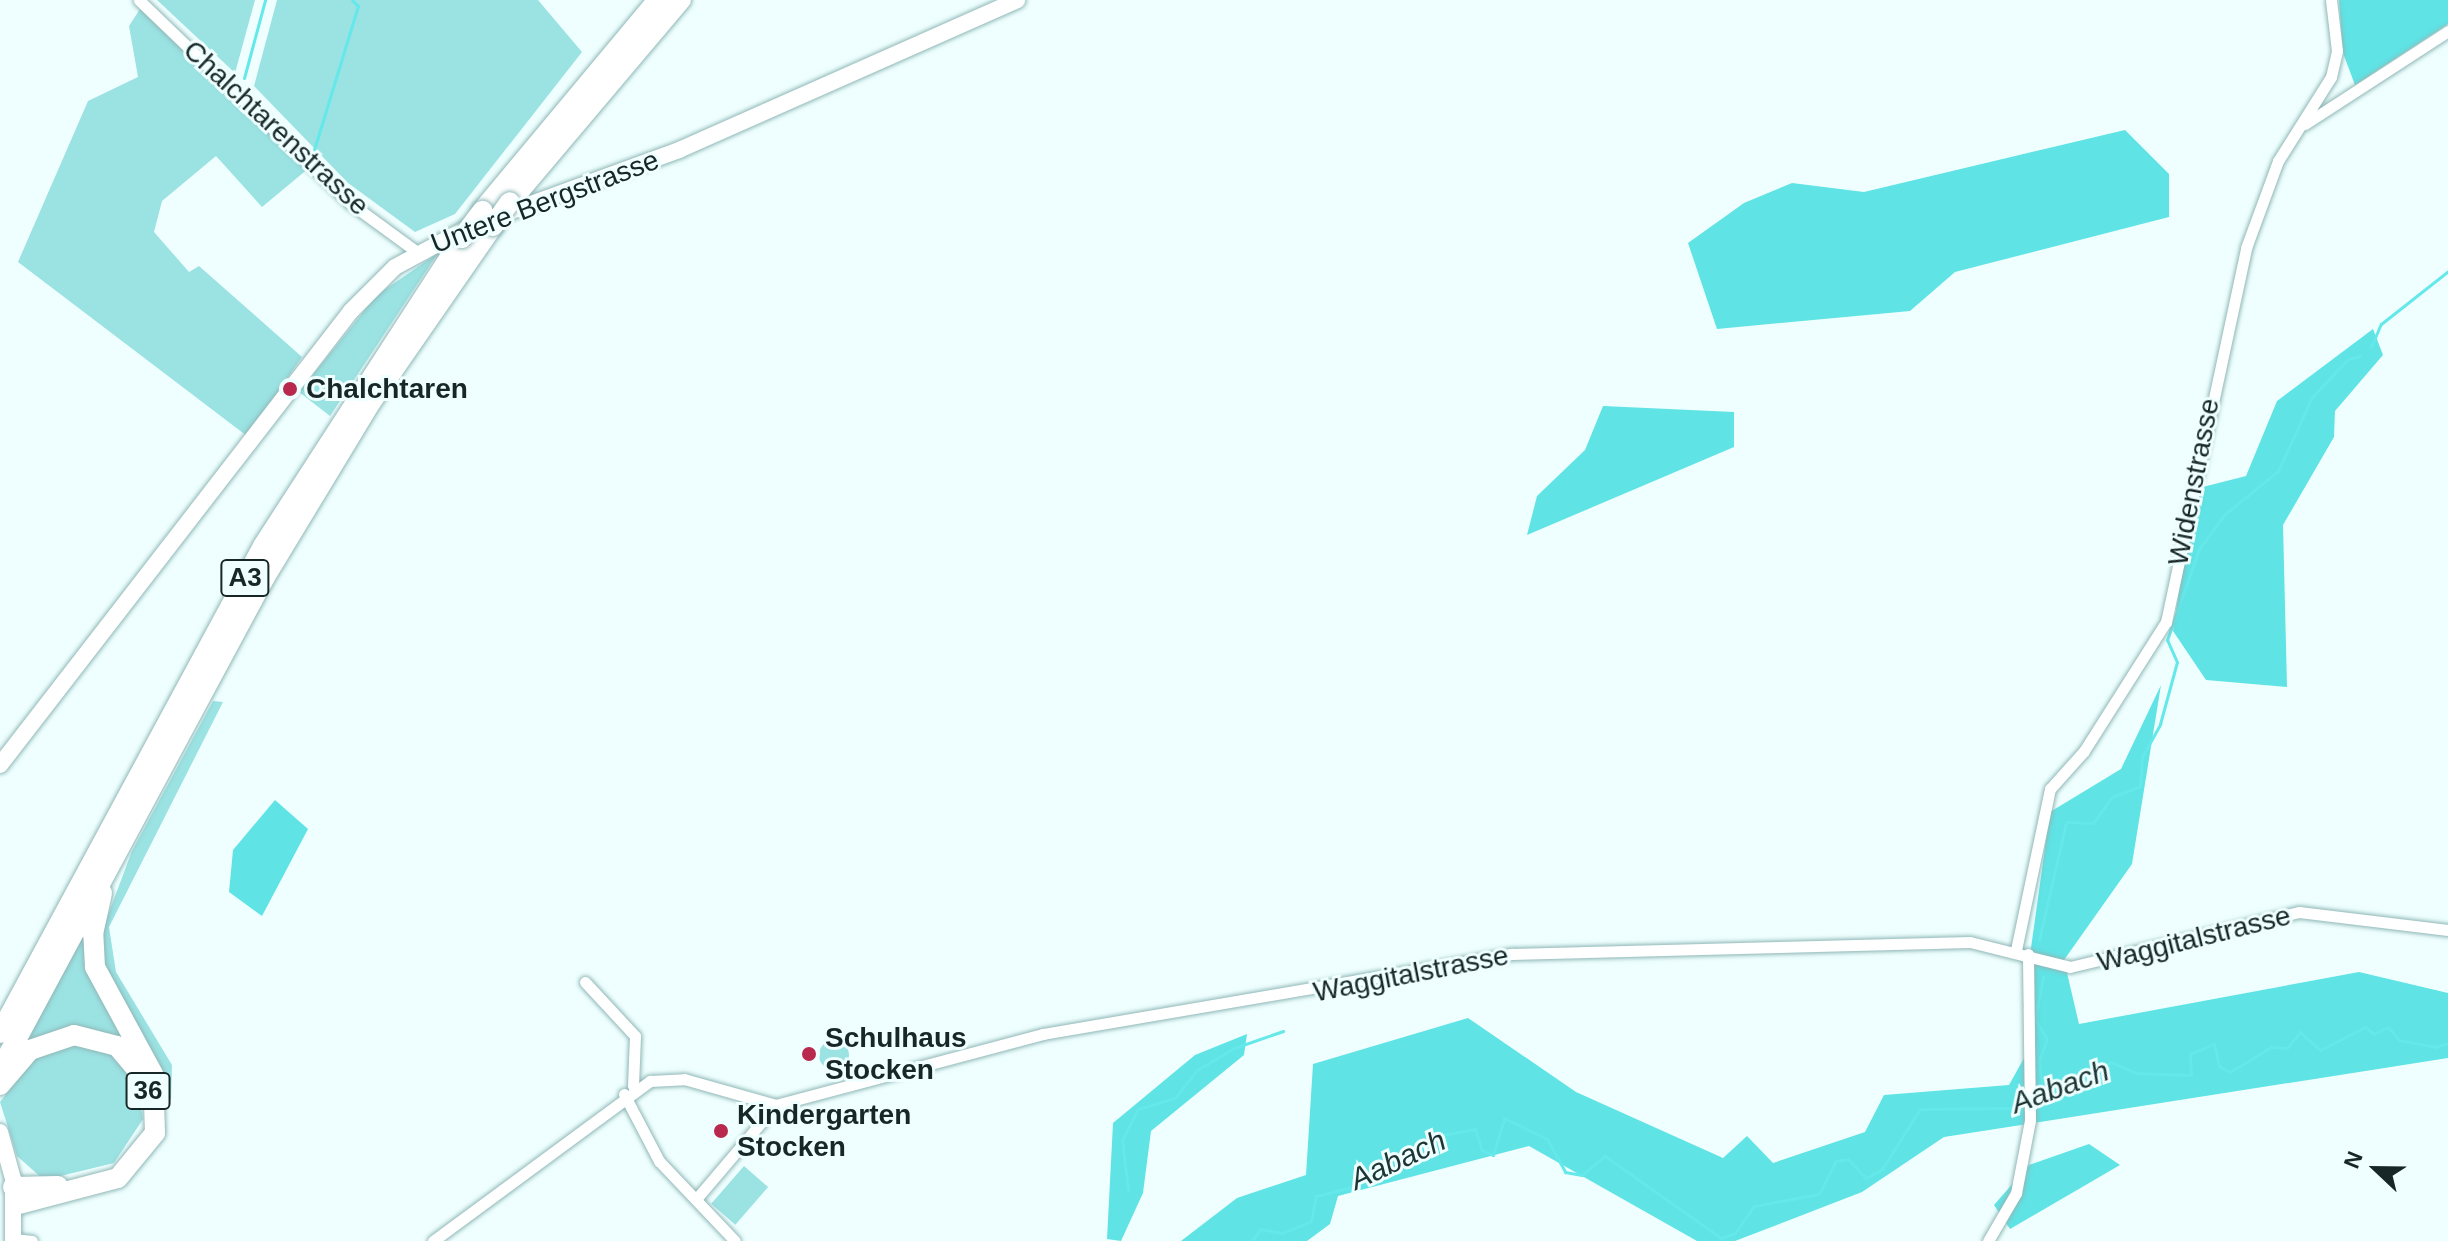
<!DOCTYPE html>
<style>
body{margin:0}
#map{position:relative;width:2448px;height:1241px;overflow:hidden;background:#efffff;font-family:Arial,sans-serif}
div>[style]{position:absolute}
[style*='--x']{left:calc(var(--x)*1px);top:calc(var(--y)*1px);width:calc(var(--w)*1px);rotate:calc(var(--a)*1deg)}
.green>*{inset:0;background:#9be2e3;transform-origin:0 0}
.round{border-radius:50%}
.forest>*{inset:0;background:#5fe3e5}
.stream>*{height:3px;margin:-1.5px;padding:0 1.5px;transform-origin:1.5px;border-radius:1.5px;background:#64e8ea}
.roads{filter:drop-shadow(0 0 2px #90b7b7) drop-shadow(0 0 2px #90b7b7)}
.street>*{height:11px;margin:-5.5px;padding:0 5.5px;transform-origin:5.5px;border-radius:5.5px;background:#fff}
.secondary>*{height:16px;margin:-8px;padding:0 8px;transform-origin:8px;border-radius:8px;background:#fff}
.highway>*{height:20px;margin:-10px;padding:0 10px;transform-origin:10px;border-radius:10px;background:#fff}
.bridges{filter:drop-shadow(0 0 2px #90b7b7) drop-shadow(0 0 2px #90b7b7)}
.highway-bridge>*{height:20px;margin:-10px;padding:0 10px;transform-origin:10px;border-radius:10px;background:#fff}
.dots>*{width:22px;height:22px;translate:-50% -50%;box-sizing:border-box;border:4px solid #efffff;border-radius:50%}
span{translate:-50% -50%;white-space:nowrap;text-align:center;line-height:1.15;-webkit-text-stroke:6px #efffff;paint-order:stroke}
.shield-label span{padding:2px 6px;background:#efffff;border:2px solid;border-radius:6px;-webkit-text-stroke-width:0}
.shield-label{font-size:26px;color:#172626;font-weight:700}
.street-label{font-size:28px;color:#172626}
.poi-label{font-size:28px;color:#172626;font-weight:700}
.left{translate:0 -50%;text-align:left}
.water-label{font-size:30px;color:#1e3535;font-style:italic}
.north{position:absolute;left:2336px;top:1129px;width:80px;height:80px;-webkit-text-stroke:6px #efffff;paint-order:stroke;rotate:292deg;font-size:22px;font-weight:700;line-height:32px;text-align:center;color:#172626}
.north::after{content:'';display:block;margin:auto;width:28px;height:36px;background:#172626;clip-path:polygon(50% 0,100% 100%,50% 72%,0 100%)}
</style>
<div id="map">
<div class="green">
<i style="clip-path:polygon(157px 0,255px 0,235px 73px)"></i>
<i style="clip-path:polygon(277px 0,538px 0,582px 52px,455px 214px,415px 232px,348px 183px,254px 86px)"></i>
<i style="clip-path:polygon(140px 9px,309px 168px,262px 207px,216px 156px,162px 201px,154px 232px,189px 272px,199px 266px,302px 357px,247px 436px,18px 262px,88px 101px,138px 77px,129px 26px)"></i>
<i style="clip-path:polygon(438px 253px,330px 416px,299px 392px,377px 295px)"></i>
<i style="clip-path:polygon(213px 701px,223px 702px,109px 927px,116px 972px,172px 1065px,171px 1101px,159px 1063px,107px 980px,99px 939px,132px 851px)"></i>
<i style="clip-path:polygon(87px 923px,132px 1052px,28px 1040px)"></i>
<i class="round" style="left:819px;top:1040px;width:30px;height:30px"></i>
<i style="clip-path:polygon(60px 1043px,112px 1051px,137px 1081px,143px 1119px,114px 1163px,44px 1180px,17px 1156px,0 1102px,33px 1057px)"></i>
<i style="left:744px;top:1166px;width:32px;height:50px;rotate:41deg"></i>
</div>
<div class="forest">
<i style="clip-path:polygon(2339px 0,2448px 0,2448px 24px,2355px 85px,2343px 53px)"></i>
<i style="clip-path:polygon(2125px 130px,2169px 174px,2169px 217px,1955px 272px,1910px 311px,1717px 329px,1688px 243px,1744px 203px,1792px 183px,1864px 192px)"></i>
<i style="clip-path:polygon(2373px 329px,2383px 355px,2335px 411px,2334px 437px,2283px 525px,2287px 687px,2206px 680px,2173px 631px,2195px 489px,2246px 476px,2277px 401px)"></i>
<i style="clip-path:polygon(1603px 406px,1734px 412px,1734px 447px,1527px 535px,1537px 496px,1585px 450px)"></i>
<i style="clip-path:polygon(2161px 685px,2132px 864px,2064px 960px,2079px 1024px,2359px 972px,2448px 993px,2448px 1058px,1944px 1137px,1862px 1192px,1735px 1241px,1697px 1241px,1529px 1146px,1338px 1196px,1330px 1224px,1307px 1241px,1181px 1241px,1237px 1198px,1306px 1175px,1313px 1064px,1468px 1018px,1576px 1092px,1723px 1158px,1747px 1136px,1773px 1163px,1865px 1132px,1884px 1095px,2009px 1085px,2033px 1042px,2023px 1005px,2050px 812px,2121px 769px)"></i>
<i style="clip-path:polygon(275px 800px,308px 829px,262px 916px,229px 892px,233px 850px)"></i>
<i style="clip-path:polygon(1247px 1034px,1244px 1055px,1151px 1131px,1143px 1193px,1121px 1241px,1107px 1239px,1113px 1123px,1195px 1055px)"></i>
<i style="clip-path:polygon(2089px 1144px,2120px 1165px,2010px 1229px,1994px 1205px,2029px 1165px)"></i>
</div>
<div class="stream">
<i style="--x:244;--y:78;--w:81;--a:-74.9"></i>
<i style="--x:313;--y:153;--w:154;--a:-73"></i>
<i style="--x:358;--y:6;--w:8;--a:-135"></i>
<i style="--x:2371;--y:347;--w:25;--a:-67"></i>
<i style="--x:2381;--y:324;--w:85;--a:-38.3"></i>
<i style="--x:2039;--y:940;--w:121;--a:-77.1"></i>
<i style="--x:2066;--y:822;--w:27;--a:2"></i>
<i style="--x:2093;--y:823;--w:32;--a:-54"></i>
<i style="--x:2112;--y:797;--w:30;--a:-21"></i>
<i style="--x:2140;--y:786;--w:29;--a:-86"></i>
<i style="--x:2142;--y:757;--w:38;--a:-61"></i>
<i style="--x:2160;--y:724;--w:64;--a:-74.7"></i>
<i style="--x:2177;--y:662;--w:24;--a:-114"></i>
<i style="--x:2167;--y:640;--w:96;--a:-70.6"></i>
<i style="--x:2199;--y:549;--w:44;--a:-53.4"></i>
<i style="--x:2225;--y:514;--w:68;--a:-39.1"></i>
<i style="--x:2278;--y:471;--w:81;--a:-65.3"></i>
<i style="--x:2312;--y:397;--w:52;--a:-46.5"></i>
<i style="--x:2348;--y:359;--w:12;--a:-14"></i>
<i style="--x:2043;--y:1095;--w:35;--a:-97"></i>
<i style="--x:2039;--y:1060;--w:22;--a:-69"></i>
<i style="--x:2047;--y:1039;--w:22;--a:-122"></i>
<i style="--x:2035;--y:1020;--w:44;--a:-79.5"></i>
<i style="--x:1128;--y:1190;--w:50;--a:-96.8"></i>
<i style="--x:1122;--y:1140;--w:35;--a:-63"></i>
<i style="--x:1138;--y:1109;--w:39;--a:-17"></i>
<i style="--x:1175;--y:1098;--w:36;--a:-52"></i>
<i style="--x:1197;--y:1070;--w:43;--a:-30.7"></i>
<i style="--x:1234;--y:1048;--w:52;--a:-19.1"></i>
<i style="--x:1252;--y:1241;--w:14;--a:-56"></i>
<i style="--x:1260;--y:1229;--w:22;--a:10"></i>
<i style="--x:1282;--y:1233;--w:31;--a:-22"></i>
<i style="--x:1311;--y:1221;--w:25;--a:-79"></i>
<i style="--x:1316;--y:1196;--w:38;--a:-14"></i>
<i style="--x:1353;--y:1187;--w:68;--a:-27.3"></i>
<i style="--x:1413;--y:1156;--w:27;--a:-45"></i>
<i style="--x:1432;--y:1137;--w:44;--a:-10.5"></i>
<i style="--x:1475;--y:1129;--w:22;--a:72"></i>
<i style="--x:1482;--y:1150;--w:12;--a:24"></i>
<i style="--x:1493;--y:1155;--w:39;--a:-73"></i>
<i style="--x:1504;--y:1118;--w:48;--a:26"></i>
<i style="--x:1547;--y:1139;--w:38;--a:61"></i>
<i style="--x:1565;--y:1172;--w:17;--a:10"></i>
<i style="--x:1582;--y:1175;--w:30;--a:-40"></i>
<i style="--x:1605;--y:1156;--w:142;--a:35.3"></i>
<i style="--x:1721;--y:1238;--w:15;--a:-20"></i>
<i style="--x:1735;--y:1233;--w:33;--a:-55"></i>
<i style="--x:1754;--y:1206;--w:66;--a:-10.5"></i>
<i style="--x:1819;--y:1194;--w:37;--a:-63"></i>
<i style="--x:1836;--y:1161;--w:12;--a:-9"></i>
<i style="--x:1848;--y:1159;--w:26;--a:47"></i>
<i style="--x:1866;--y:1178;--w:18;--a:-29"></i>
<i style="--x:1882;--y:1169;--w:71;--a:-57.7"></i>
<i style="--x:1920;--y:1109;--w:94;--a:-0.6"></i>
<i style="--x:2014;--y:1108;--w:24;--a:-12"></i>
<i style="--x:2037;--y:1103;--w:25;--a:-42"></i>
<i style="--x:2056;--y:1086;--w:25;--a:0"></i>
<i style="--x:2081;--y:1086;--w:38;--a:-39"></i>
<i style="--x:2111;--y:1062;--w:27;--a:24"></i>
<i style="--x:2136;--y:1073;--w:55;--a:2.1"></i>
<i style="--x:2191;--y:1075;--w:21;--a:-93"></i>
<i style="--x:2190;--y:1054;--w:26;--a:-23"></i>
<i style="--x:2214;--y:1044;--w:23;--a:77"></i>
<i style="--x:2219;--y:1066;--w:13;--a:29"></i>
<i style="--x:2230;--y:1072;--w:48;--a:-31.4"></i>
<i style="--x:2271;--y:1047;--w:16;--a:4"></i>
<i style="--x:2287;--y:1048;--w:21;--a:-51"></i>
<i style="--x:2300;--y:1032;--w:27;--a:42"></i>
<i style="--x:2320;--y:1050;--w:51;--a:-27.1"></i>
<i style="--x:2365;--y:1027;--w:11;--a:38"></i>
<i style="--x:2374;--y:1034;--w:16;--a:-27"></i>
<i style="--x:2388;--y:1027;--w:17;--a:50"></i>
<i style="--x:2399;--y:1040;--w:37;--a:11"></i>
<i style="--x:2435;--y:1047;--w:14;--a:-17"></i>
</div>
<div class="roads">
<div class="street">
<i style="--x:139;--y:0;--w:293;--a:43.9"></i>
<i style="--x:350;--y:203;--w:83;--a:36.2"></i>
<i style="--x:2305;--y:124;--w:171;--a:-33"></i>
<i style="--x:2016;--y:950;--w:165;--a:-78.1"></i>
<i style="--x:2050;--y:789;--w:51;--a:-48.2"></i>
<i style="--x:2084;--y:751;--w:153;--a:-57.6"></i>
<i style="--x:2166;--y:622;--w:382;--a:-77.9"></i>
<i style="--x:2246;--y:248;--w:93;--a:-69.8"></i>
<i style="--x:2278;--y:161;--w:99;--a:-57.8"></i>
<i style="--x:2331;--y:77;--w:27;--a:-77"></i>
<i style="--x:2337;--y:51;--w:51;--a:-96.7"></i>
<i style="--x:585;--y:982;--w:74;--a:47.2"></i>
<i style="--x:635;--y:1036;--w:50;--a:92.3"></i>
<i style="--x:624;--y:1094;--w:76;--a:62.4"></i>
<i style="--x:659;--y:1161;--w:110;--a:46.5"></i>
<i style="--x:697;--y:1198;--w:122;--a:-49.7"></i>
<i style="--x:14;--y:1239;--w:18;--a:6"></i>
<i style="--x:433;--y:1241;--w:270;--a:-36.4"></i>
<i style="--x:650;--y:1081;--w:34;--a:-3"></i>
<i style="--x:684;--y:1079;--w:96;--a:15.8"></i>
<i style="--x:776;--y:1105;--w:276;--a:-14.9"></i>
<i style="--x:1043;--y:1034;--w:475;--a:-9.7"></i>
<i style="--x:1511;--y:954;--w:459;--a:-1.5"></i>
<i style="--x:1970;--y:942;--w:103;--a:14"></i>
<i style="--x:2070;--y:967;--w:236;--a:-13.5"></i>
<i style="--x:2299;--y:912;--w:150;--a:6.9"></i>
<i style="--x:1988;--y:1241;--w:56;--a:-59.7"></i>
<i style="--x:2016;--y:1193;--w:74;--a:-79.1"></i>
<i style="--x:2030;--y:1120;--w:166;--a:-90.7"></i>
</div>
<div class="secondary">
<i style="--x:498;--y:216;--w:193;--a:-20"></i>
<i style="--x:679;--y:150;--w:370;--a:-23.9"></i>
<i style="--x:0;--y:765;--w:574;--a:-52.29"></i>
<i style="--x:351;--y:311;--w:62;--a:-45"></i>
<i style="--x:395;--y:267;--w:89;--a:-28.3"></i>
<i style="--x:0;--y:1132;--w:49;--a:74.5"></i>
<i style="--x:13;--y:1179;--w:62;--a:90"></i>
</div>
<div class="highway">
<i style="--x:510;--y:202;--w:265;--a:-49.8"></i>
<i style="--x:482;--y:211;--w:275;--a:-50.2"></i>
<i style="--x:0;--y:1033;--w:553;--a:-61.63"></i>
<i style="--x:263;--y:546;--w:367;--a:-57.1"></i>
<i style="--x:0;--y:1070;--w:560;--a:-61.74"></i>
<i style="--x:265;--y:577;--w:205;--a:-58.8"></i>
<i style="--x:371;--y:402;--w:214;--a:-55.3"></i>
<i style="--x:0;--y:1085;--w:46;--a:-49.4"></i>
<i style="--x:30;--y:1050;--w:46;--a:-18.8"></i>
<i style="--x:74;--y:1035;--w:44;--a:14.3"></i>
<i style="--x:117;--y:1046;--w:40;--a:50"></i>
<i style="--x:13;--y:1187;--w:45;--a:-1.3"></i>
<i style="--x:15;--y:1205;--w:106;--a:-14.7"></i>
<i style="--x:118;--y:1178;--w:58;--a:-50.6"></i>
<i style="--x:155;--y:1133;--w:59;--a:-91.9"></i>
<i style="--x:153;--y:1074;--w:122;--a:-118.5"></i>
<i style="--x:95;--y:967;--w:33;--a:-93"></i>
<i style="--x:93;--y:934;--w:42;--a:-77.6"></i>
</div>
</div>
<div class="bridges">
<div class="highway-bridge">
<i style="--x:493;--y:226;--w:29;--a:-55"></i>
<i style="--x:462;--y:238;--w:34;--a:-53"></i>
</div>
</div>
<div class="dots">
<i style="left:290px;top:389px;background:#b9284d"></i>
<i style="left:809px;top:1054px;background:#b9284d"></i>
<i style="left:721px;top:1131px;background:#b9284d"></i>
</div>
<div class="shield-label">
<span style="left:245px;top:578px">A3</span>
<span style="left:148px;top:1091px">36</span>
</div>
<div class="street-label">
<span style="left:276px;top:128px;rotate:43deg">Chalchtarenstrasse</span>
<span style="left:545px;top:202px;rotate:-21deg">Untere Bergstrasse</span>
<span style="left:2194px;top:482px;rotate:-79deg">Widenstrasse</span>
<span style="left:2194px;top:939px;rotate:-14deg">Waggitalstrasse</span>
<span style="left:1411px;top:974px;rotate:-11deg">Waggitalstrasse</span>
</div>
<div class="poi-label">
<span class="left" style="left:306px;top:389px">Chalchtaren</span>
<span class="left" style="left:825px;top:1054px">Schulhaus<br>Stocken</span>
<span class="left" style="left:737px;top:1131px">Kindergarten<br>Stocken</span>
</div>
<div class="water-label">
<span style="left:2060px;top:1087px;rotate:-20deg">Aabach</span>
<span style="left:1398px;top:1160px;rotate:-25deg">Aabach</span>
</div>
<div class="north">N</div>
</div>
